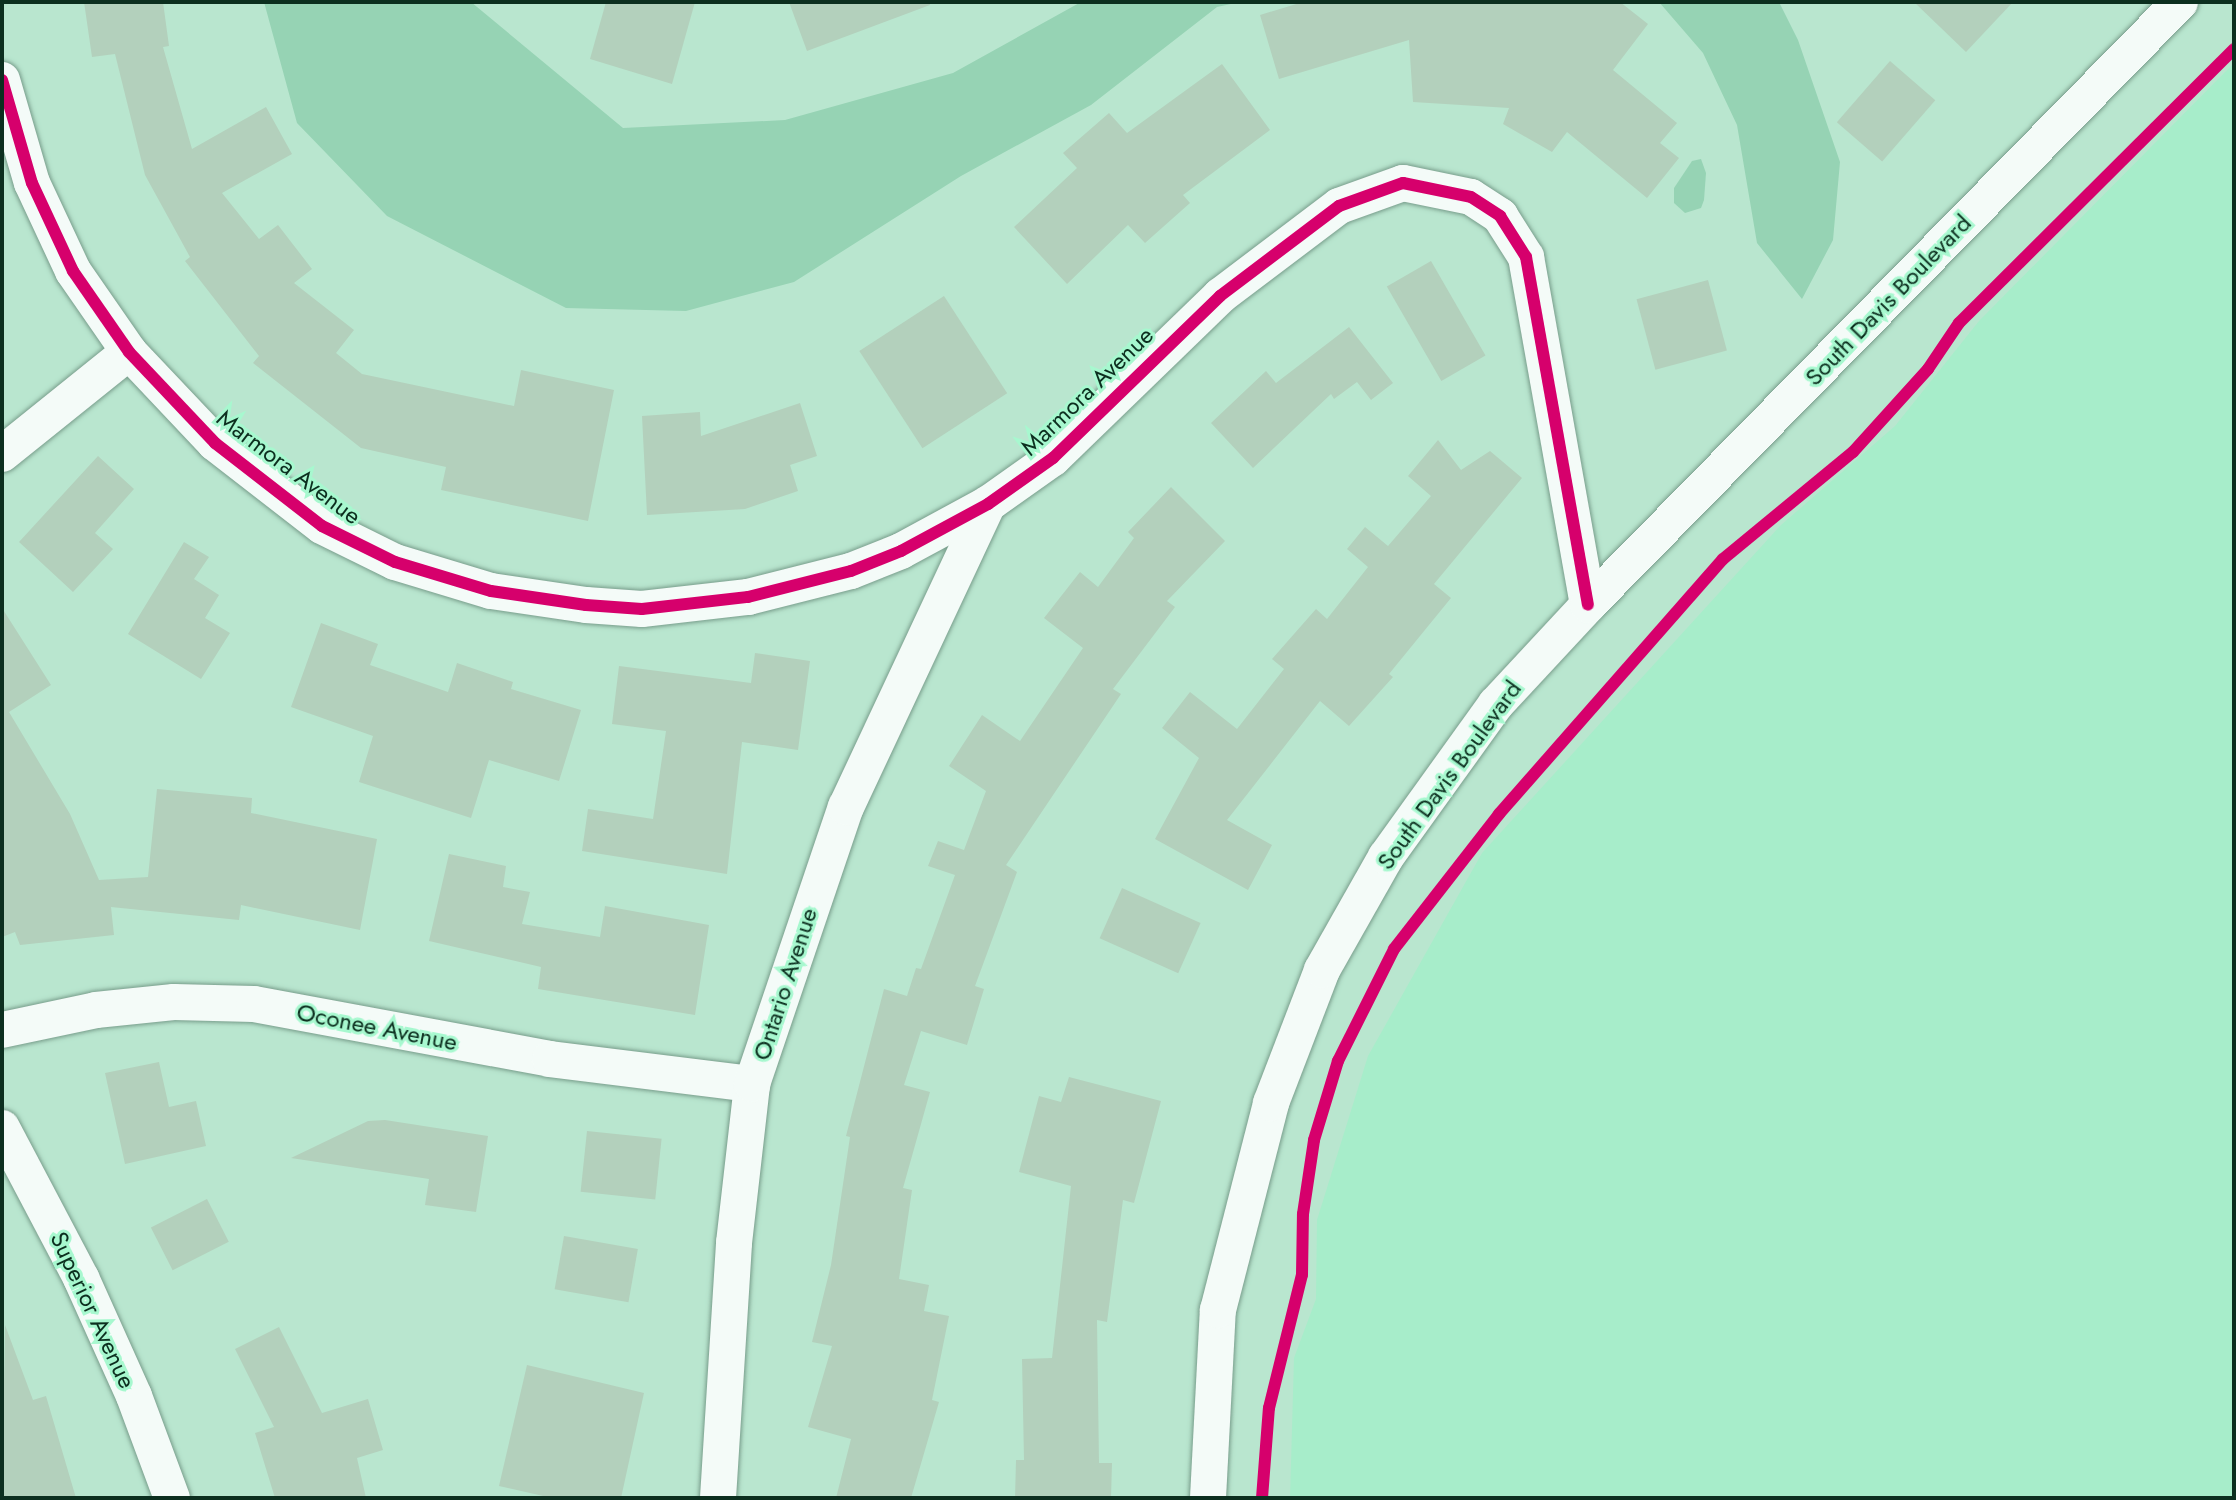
<!DOCTYPE html>
<style>
body{margin:0}
#map{position:relative;width:2236px;height:1500px;overflow:hidden;background:#b9e6cf;font-family:Jost,sans-serif}
div>[style]{position:absolute}
[style*='--x']{left:calc(var(--x)*1px);top:calc(var(--y)*1px);width:calc(var(--w)*1px);rotate:calc(var(--a)*1deg)}
.built>*{inset:0;background:#a7edca}
.water>*{inset:0;background:#96d3b4}
.building>*{inset:0;background:#b3d0bc;transform-origin:0 0}
.roads{filter:drop-shadow(0 0 2px #789d8b) drop-shadow(0 0 2px #789d8b)}
.minor>*{height:36px;margin:-18px;padding:0 18px;transform-origin:18px;border-radius:18px;background:#f4fbf8}
.cycleway>*{height:12px;margin:-6px;padding:0 6px;transform-origin:6px;border-radius:6px;background:#d6006c}
span{translate:-50% -50%;white-space:nowrap;text-align:center;line-height:1.15;-webkit-text-stroke:6px #a7f8cf;paint-order:stroke}
.street-label{font-size:24px;color:#0c2f1f}
.frame{position:absolute;inset:0;border:4px solid #0c2f1f;pointer-events:none}
</style>
<div id="map">
<div class="built">
<i style="clip-path:polygon(2234px 63px,2234px 1498px,1290px 1498px,1294px 1358px,1316px 1299px,1317px 1220px,1368px 1056px,1482px 853px,1781px 525px,1895px 426px,1979px 321px)"></i>
</div>
<div class="water">
<i style="clip-path:polygon(264px 2px,471px 2px,623px 128px,785px 120px,953px 73px,1081px 2px,1240px 2px,1217px 7px,1091px 105px,961px 176px,794px 282px,686px 311px,566px 308px,387px 216px,297px 123px)"></i>
<i style="clip-path:polygon(1659px 2px,1779px 2px,1798px 40px,1840px 162px,1833px 240px,1802px 299px,1757px 243px,1737px 125px,1703px 53px)"></i>
<i style="clip-path:polygon(1701px 159px,1706px 173px,1704px 200px,1701px 208px,1685px 213px,1674px 203px,1674px 188px,1692px 161px)"></i>
</div>
<div class="building">
<i style="clip-path:polygon(84px 2px,163px 2px,169px 46px,163px 47px,192px 149px,266px 107px,292px 154px,222px 193px,259px 239px,278px 225px,312px 269px,294px 283px,354px 330px,336px 353px,362px 374px,514px 406px,521px 370px,614px 390px,588px 521px,441px 490px,446px 467px,361px 448px,253px 363px,259px 356px,185px 261px,190px 257px,145px 175px,115px 54px,92px 57px)"></i>
<i style="clip-path:polygon(606px 2px,695px 2px,672px 84px,590px 59px)"></i>
<i style="clip-path:polygon(789px 2px,929px 2px,930px 5px,807px 51px)"></i>
<i style="clip-path:polygon(1303px 2px,1620px 2px,1648px 24px,1613px 70px,1677px 123px,1660px 143px,1679px 158px,1647px 198px,1567px 132px,1552px 152px,1503px 124px,1509px 108px,1413px 102px,1409px 40px,1279px 79px,1260px 15px)"></i>
<i style="clip-path:polygon(1914px 2px,2013px 2px,1966px 52px)"></i>
<i style="left:1890px;top:61px;width:60px;height:81px;rotate:41deg"></i>
<i style="clip-path:polygon(1222px 64px,1270px 130px,1183px 195px,1190px 203px,1145px 243px,1128px 225px,1067px 284px,1014px 227px,1077px 168px,1063px 153px,1109px 113px,1127px 133px)"></i>
<i style="left:1431px;top:261px;width:109px;height:51px;rotate:60deg"></i>
<i style="left:1708px;top:280px;width:73px;height:74px;rotate:75deg"></i>
<i style="left:944px;top:296px;width:116px;height:101px;rotate:57deg"></i>
<i style="clip-path:polygon(1349px 327px,1393px 383px,1371px 400px,1357px 382px,1334px 399px,1331px 394px,1253px 468px,1211px 423px,1266px 371px,1276px 383px)"></i>
<i style="clip-path:polygon(800px 403px,817px 456px,790px 465px,798px 491px,745px 509px,647px 515px,642px 416px,700px 412px,701px 436px)"></i>
<i style="clip-path:polygon(1438px 440px,1461px 470px,1490px 451px,1522px 478px,1434px 584px,1451px 598px,1389px 674px,1393px 677px,1349px 726px,1320px 701px,1227px 820px,1272px 845px,1248px 890px,1155px 839px,1199px 758px,1162px 728px,1190px 692px,1237px 729px,1284px 669px,1272px 659px,1316px 609px,1327px 619px,1368px 567px,1347px 549px,1365px 527px,1388px 546px,1431px 496px,1408px 476px)"></i>
<i style="clip-path:polygon(98px 456px,134px 489px,95px 533px,113px 549px,73px 592px,19px 542px)"></i>
<i style="clip-path:polygon(1171px 487px,1225px 541px,1167px 601px,1175px 607px,1113px 689px,1121px 694px,1006px 865px,1017px 872px,975px 986px,984px 989px,967px 1045px,921px 1031px,904px 1085px,930px 1092px,903px 1188px,912px 1190px,899px 1279px,929px 1285px,924px 1311px,949px 1316px,932px 1400px,939px 1402px,911px 1498px,836px 1498px,851px 1439px,808px 1427px,832px 1346px,812px 1342px,831px 1265px,850px 1137px,846px 1136px,884px 989px,907px 996px,916px 968px,921px 969px,955px 875px,928px 866px,938px 841px,964px 850px,986px 791px,949px 766px,982px 715px,1020px 741px,1083px 648px,1044px 618px,1080px 572px,1098px 587px,1134px 538px,1128px 532px)"></i>
<i style="clip-path:polygon(184px 542px,209px 557px,194px 579px,219px 595px,205px 618px,230px 633px,201px 679px,128px 634px)"></i>
<i style="clip-path:polygon(2px 608px,51px 685px,9px 712px,70px 814px,99px 880px,148px 877px,157px 789px,252px 798px,251px 813px,377px 839px,360px 930px,241px 905px,239px 920px,111px 907px,114px 935px,20px 945px,15px 932px,2px 937px)"></i>
<i style="clip-path:polygon(321px 623px,378px 644px,370px 665px,448px 692px,457px 663px,513px 682px,511px 689px,581px 710px,559px 781px,489px 760px,471px 818px,359px 782px,373px 736px,291px 707px)"></i>
<i style="clip-path:polygon(755px 653px,810px 661px,798px 750px,742px 742px,727px 874px,582px 851px,588px 809px,653px 819px,666px 731px,612px 724px,619px 666px,751px 683px)"></i>
<i style="clip-path:polygon(449px 854px,506px 866px,503px 887px,530px 892px,522px 924px,600px 937px,605px 906px,709px 925px,695px 1015px,538px 989px,541px 967px,429px 941px)"></i>
<i style="left:1122px;top:888px;width:86px;height:55px;rotate:24deg"></i>
<i style="clip-path:polygon(159px 1062px,169px 1107px,196px 1101px,206px 1146px,125px 1164px,105px 1073px)"></i>
<i style="clip-path:polygon(1069px 1077px,1161px 1101px,1134px 1203px,1123px 1200px,1107px 1322px,1097px 1320px,1099px 1463px,1112px 1463px,1111px 1498px,1015px 1498px,1016px 1460px,1024px 1460px,1022px 1359px,1052px 1358px,1071px 1186px,1019px 1172px,1039px 1096px,1061px 1102px)"></i>
<i style="clip-path:polygon(385px 1120px,488px 1136px,476px 1212px,425px 1205px,429px 1179px,291px 1158px,368px 1121px)"></i>
<i style="left:587px;top:1131px;width:75px;height:61px;rotate:6deg"></i>
<i style="left:207px;top:1199px;width:48px;height:63px;rotate:63deg"></i>
<i style="left:564px;top:1236px;width:75px;height:54px;rotate:10deg"></i>
<i style="clip-path:polygon(5px 1325px,33px 1400px,46px 1396px,76px 1498px,2px 1498px)"></i>
<i style="clip-path:polygon(279px 1327px,322px 1413px,368px 1399px,383px 1450px,357px 1458px,366px 1498px,275px 1498px,255px 1433px,274px 1427px,235px 1349px)"></i>
<i style="clip-path:polygon(527px 1365px,644px 1393px,621px 1498px,552px 1498px,499px 1486px)"></i>
</div>
<div class="roads">
<div class="minor">
<i style="--x:2;--y:80;--w:107;--a:73.8"></i>
<i style="--x:32;--y:183;--w:97;--a:65"></i>
<i style="--x:73;--y:271;--w:98;--a:55.3"></i>
<i style="--x:129;--y:352;--w:125;--a:46.6"></i>
<i style="--x:215;--y:443;--w:135;--a:37.8"></i>
<i style="--x:322;--y:526;--w:81;--a:26.3"></i>
<i style="--x:395;--y:562;--w:100;--a:16.8"></i>
<i style="--x:491;--y:591;--w:96;--a:8.4"></i>
<i style="--x:586;--y:605;--w:56;--a:4.1"></i>
<i style="--x:642;--y:609;--w:107;--a:-6.5"></i>
<i style="--x:748;--y:597;--w:106;--a:-14.2"></i>
<i style="--x:851;--y:571;--w:54;--a:-21.8"></i>
<i style="--x:901;--y:551;--w:99;--a:-28.4"></i>
<i style="--x:988;--y:504;--w:80;--a:-35.3"></i>
<i style="--x:1053;--y:458;--w:233;--a:-44.1"></i>
<i style="--x:1220;--y:296;--w:149;--a:-37.1"></i>
<i style="--x:1339;--y:206;--w:68;--a:-19.8"></i>
<i style="--x:1403;--y:183;--w:69;--a:11.6"></i>
<i style="--x:1471;--y:197;--w:35;--a:33"></i>
<i style="--x:1500;--y:216;--w:49;--a:57.6"></i>
<i style="--x:1526;--y:257;--w:353;--a:79.9"></i>
<i style="--x:2;--y:454;--w:163;--a:-38.8"></i>
<i style="--x:2;--y:1030;--w:96;--a:-12"></i>
<i style="--x:96;--y:1010;--w:78;--a:-5.9"></i>
<i style="--x:174;--y:1002;--w:80;--a:1.4"></i>
<i style="--x:254;--y:1004;--w:301;--a:10.5"></i>
<i style="--x:550;--y:1059;--w:204;--a:7.1"></i>
<i style="--x:2;--y:1128;--w:170;--a:62.2"></i>
<i style="--x:81;--y:1278;--w:129;--a:65.8"></i>
<i style="--x:134;--y:1396;--w:109;--a:69.6"></i>
<i style="--x:718;--y:1498;--w:256;--a:-86.4"></i>
<i style="--x:734;--y:1243;--w:160;--a:-83.5"></i>
<i style="--x:752;--y:1084;--w:293;--a:-71.3"></i>
<i style="--x:846;--y:807;--w:335;--a:-64.9"></i>
<i style="--x:1208;--y:1498;--w:188;--a:-87"></i>
<i style="--x:1218;--y:1310;--w:214;--a:-75.6"></i>
<i style="--x:1271;--y:1103;--w:142;--a:-69"></i>
<i style="--x:1322;--y:970;--w:130;--a:-60.5"></i>
<i style="--x:1386;--y:857;--w:188;--a:-54.3"></i>
<i style="--x:1496;--y:704;--w:135;--a:-47.1"></i>
<i style="--x:1588;--y:605;--w:845;--a:-45.53"></i>
</div>
</div>
<div class="cycleway">
<i style="--x:2;--y:80;--w:107;--a:73.8"></i>
<i style="--x:32;--y:183;--w:97;--a:65"></i>
<i style="--x:73;--y:271;--w:98;--a:55.3"></i>
<i style="--x:129;--y:352;--w:125;--a:46.6"></i>
<i style="--x:215;--y:443;--w:135;--a:37.8"></i>
<i style="--x:322;--y:526;--w:81;--a:26.3"></i>
<i style="--x:395;--y:562;--w:100;--a:16.8"></i>
<i style="--x:491;--y:591;--w:96;--a:8.4"></i>
<i style="--x:586;--y:605;--w:56;--a:4.1"></i>
<i style="--x:642;--y:609;--w:107;--a:-6.5"></i>
<i style="--x:748;--y:597;--w:106;--a:-14.2"></i>
<i style="--x:851;--y:571;--w:54;--a:-21.8"></i>
<i style="--x:901;--y:551;--w:99;--a:-28.4"></i>
<i style="--x:988;--y:504;--w:80;--a:-35.3"></i>
<i style="--x:1053;--y:458;--w:233;--a:-44.1"></i>
<i style="--x:1220;--y:296;--w:149;--a:-37.1"></i>
<i style="--x:1339;--y:206;--w:68;--a:-19.8"></i>
<i style="--x:1403;--y:183;--w:69;--a:11.6"></i>
<i style="--x:1471;--y:197;--w:35;--a:33"></i>
<i style="--x:1500;--y:216;--w:49;--a:57.6"></i>
<i style="--x:1526;--y:257;--w:353;--a:79.9"></i>
<i style="--x:1262;--y:1498;--w:90;--a:-85.6"></i>
<i style="--x:1269;--y:1408;--w:137;--a:-76.1"></i>
<i style="--x:1302;--y:1275;--w:61;--a:-89.1"></i>
<i style="--x:1303;--y:1214;--w:75;--a:-81.5"></i>
<i style="--x:1314;--y:1140;--w:83;--a:-73.1"></i>
<i style="--x:1338;--y:1061;--w:125;--a:-63.4"></i>
<i style="--x:1394;--y:949;--w:171;--a:-52.1"></i>
<i style="--x:1499;--y:814;--w:339;--a:-48.7"></i>
<i style="--x:1723;--y:559;--w:168;--a:-39.5"></i>
<i style="--x:1853;--y:452;--w:112;--a:-47.9"></i>
<i style="--x:1928;--y:369;--w:55;--a:-56"></i>
<i style="--x:1959;--y:323;--w:388;--a:-44.9"></i>
</div>
<div class="street-label">
<span style="left:1888px;top:300px;rotate:-46deg">South Davis Boulevard</span>
<span style="left:1087px;top:391px;rotate:-44deg">Marmora Avenue</span>
<span style="left:289px;top:467px;rotate:37deg">Marmora Avenue</span>
<span style="left:1449px;top:775px;rotate:-54deg">South Davis Boulevard</span>
<span style="left:785px;top:984px;rotate:-72deg">Ontario Avenue</span>
<span style="left:377px;top:1027px;rotate:11deg">Oconee Avenue</span>
<span style="left:93px;top:1310px;rotate:65deg">Superior Avenue</span>
</div>
<div class="frame"></div>
</div>
